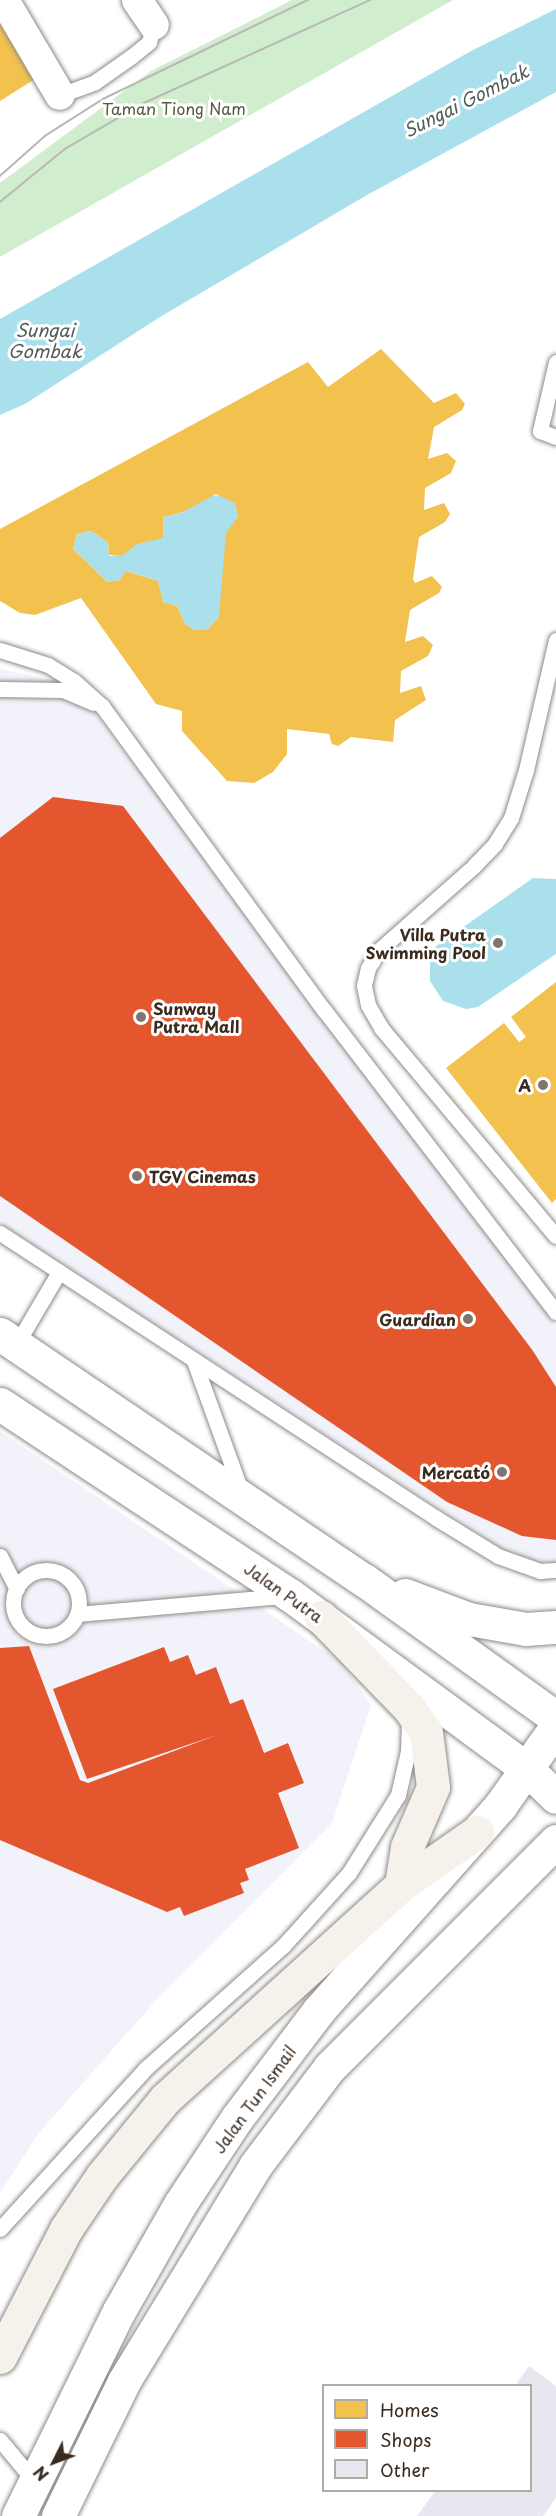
<!DOCTYPE html>
<meta charset="utf-8">
<style>
body{margin:0}
#map{position:relative;width:556px;height:2516px;overflow:hidden;background:#fff;font-family:"Playpen Sans",sans-serif}
div>[style]{position:absolute}
[style*='--x']{left:calc(var(--x)*1px);top:calc(var(--y)*1px);width:calc(var(--w)*1px);rotate:calc(var(--a)*1deg)}
.built>*{inset:0;background:#f2f3fa}
.green>*{inset:0;background:#d0eecd}
.water>*{inset:0;background:#aae0ec}
.homes>*{inset:0;background:#f2c14e}
.shops>*{inset:0;background:#e4572e}
.building>*{inset:0;background:#e7e7ef}
.roads{filter:drop-shadow(0 0 2px #8e8b88) drop-shadow(0 0 2px #8e8b88)}
.lane>*{height:15px;margin:-7.5px;padding:0 7.5px;transform-origin:7.5px;border-radius:7.5px;background:#fff}
.lane>.ring{margin:-7.5px;padding:0;box-sizing:content-box;background:none;border:15px solid #fff;border-radius:50%}
.street>*{height:30px;margin:-15px;padding:0 15px;transform-origin:15px;border-radius:15px;background:#fff}
.secondary>*{height:33px;margin:-16.5px;padding:0 16.5px;transform-origin:16.5px;border-radius:16.5px;background:#fff}
.primary>*{height:33px;margin:-16.5px;padding:0 16.5px;transform-origin:16.5px;border-radius:16.5px;background:#f6f1eb}
.tram>*{height:1.5px;margin:-0.75px;padding:0 0.75px;transform-origin:0.75px;border-radius:0.75px;background:#b9b8b6}
.dots>*{width:16px;height:16px;translate:-50% -50%;box-sizing:border-box;border:3px solid #fff;border-radius:50%}
span{translate:-50% -50%;white-space:nowrap;text-align:center;line-height:1.15;-webkit-text-stroke:6px #fff;paint-order:stroke}
.park-label{font-size:16px;color:#565840}
.poi-label{font-size:16px;color:#3b2a1e;font-weight:700}
.right{translate:-100% -50%;text-align:right}
.left{translate:0 -50%;text-align:left}
.street-label{font-size:16px;color:#3b2a1e}
.water-label{font-size:18px;color:#515c59;font-style:italic}
.legend{position:absolute;left:322px;top:2384px;width:210px;height:108px;box-sizing:border-box;background:#fff;border:2px solid #b1aaa5;margin:0;padding:8px 10px;list-style:none;font-size:18px;color:#3b2a1e}
.legend li{display:flex;align-items:center;gap:12px;height:30px}
.legend b{width:30px;border:2px solid #b1aaa5}
.north{position:absolute;left:24px;top:2432px;width:60px;height:60px;-webkit-text-stroke:4px #fff;paint-order:stroke;rotate:228deg;font-size:16px;font-weight:700;line-height:24px;text-align:center;color:#3b2a1e}
.north::after{content:'';display:block;margin:auto;width:21px;height:27px;background:#3b2a1e;clip-path:polygon(50% 0,100% 100%,50% 72%,0 100%)}
</style>
<div id="map">
<div class="built">
<i style="clip-path:polygon(0 669px,61px 682px,95px 713px,556px 1326px,556px 1562px,539px 1563px,502px 1549px,0 1223px)"></i>
<i style="clip-path:polygon(0 1431px,342px 1663px,371px 1705px,332px 1823px,158px 1998px,38px 2134px,0 2193px)"></i>
</div>
<div class="green">
<i style="clip-path:polygon(292px 0,453px 0,0 257px,0 183px,151px 71px)"></i>
</div>
<div class="water">
<i style="clip-path:polygon(556px 9px,556px 92px,367px 195px,160px 317px,25px 404px,0 415px,0 319px,471px 51px)"></i>
<i style="clip-path:polygon(223px 495px,235px 503px,238px 517px,219px 617px,208px 629px,195px 630px,185px 624px,177px 606px,163px 602px,158px 581px,127px 571px,120px 580px,107px 582px,73px 549px,77px 534px,91px 531px,108px 542px,109px 556px,122px 556px,163px 517px,183px 512px,209px 496px)"></i>
<i style="clip-path:polygon(533px 878px,556px 879px,556px 954px,478px 1007px,466px 1009px,443px 1001px,430px 981px,430px 958px,435px 947px)"></i>
</div>
<div class="homes">
<i style="clip-path:polygon(0 24px,35px 79px,0 101px)"></i>
<i style="clip-path:polygon(evenodd,381px 349px,434px 403px,456px 393px,465px 404px,462px 410px,434px 427px,428px 459px,447px 453px,456px 461px,451px 473px,425px 488px,424px 510px,444px 503px,450px 514px,445px 522px,419px 537px,413px 579px,415px 583px,432px 576px,442px 587px,439px 593px,410px 610px,405px 642px,423px 636px,433px 645px,428px 656px,401px 671px,400px 693px,421px 686px,426px 700px,395px 720px,393px 742px,351px 737px,338px 746px,332px 744px,329px 734px,287px 729px,287px 754px,273px 772px,254px 783px,227px 781px,182px 731px,182px 711px,156px 704px,81px 598px,35px 615px,20px 613px,0 601px,0 529px,308px 362px,328px 387px,381px 349px,216px 494px,235px 503px,238px 517px,226px 533px,219px 617px,208px 629px,195px 630px,185px 624px,177px 606px,163px 602px,158px 581px,126px 571px,120px 580px,107px 582px,73px 549px,77px 534px,91px 531px,108px 542px,109px 555px,122px 556px,137px 544px,163px 538px,163px 517px,183px 512px,216px 494px)"></i>
<i style="clip-path:polygon(556px 982px,556px 1199px,552px 1203px,446px 1068px,504px 1023px,519px 1042px,526px 1037px,511px 1017px)"></i>
</div>
<div class="shops">
<i style="clip-path:polygon(53px 797px,123px 806px,533px 1351px,556px 1387px,556px 1540px,522px 1536px,447px 1502px,0 1196px,0 838px)"></i>
<i style="clip-path:polygon(29px 1646px,80px 1780px,88px 1783px,217px 1735px,87px 1779px,53px 1689px,164px 1647px,170px 1662px,188px 1655px,196px 1675px,216px 1667px,230px 1704px,243px 1699px,264px 1753px,288px 1743px,304px 1783px,278px 1793px,299px 1848px,245px 1869px,249px 1880px,240px 1883px,244px 1893px,184px 1916px,180px 1907px,167px 1912px,0 1840px,0 1648px)"></i>
</div>
<div class="building">
<i style="clip-path:polygon(529px 2366px,556px 2386px,556px 2498px,543px 2516px,417px 2516px,436px 2490px,530px 2490px,530px 2386px,515px 2386px)"></i>
</div>
<div class="roads">
<div class="lane">
<i style="--x:60;--y:95;--w:37;--a:-20"></i>
<i style="--x:95;--y:82;--w:45;--a:-35.1"></i>
<i style="--x:132;--y:56;--w:22;--a:-39"></i>
<i style="--x:149;--y:42;--w:18;--a:-74"></i>
<i style="--x:556;--y:362;--w:71;--a:103.1"></i>
<i style="--x:540;--y:431;--w:17;--a:21"></i>
<i style="--x:556;--y:640;--w:133;--a:103"></i>
<i style="--x:526;--y:770;--w:50;--a:107.4"></i>
<i style="--x:511;--y:818;--w:31;--a:122"></i>
<i style="--x:495;--y:844;--w:30;--a:134"></i>
<i style="--x:474;--y:866;--w:128;--a:138.5"></i>
<i style="--x:378;--y:951;--w:20;--a:120"></i>
<i style="--x:368;--y:968;--w:18;--a:103"></i>
<i style="--x:364;--y:986;--w:19;--a:78"></i>
<i style="--x:368;--y:1005;--w:28;--a:60"></i>
<i style="--x:382;--y:1029;--w:270;--a:50"></i>
<i style="--x:0;--y:650;--w:50;--a:17.4"></i>
<i style="--x:48;--y:665;--w:31;--a:32"></i>
<i style="--x:74;--y:681;--w:38;--a:42"></i>
<i style="--x:102;--y:706;--w:376;--a:53.9"></i>
<i style="--x:324;--y:1010;--w:381;--a:52.5"></i>
<i style="--x:0;--y:689;--w:63;--a:0.9"></i>
<i style="--x:63;--y:690;--w:33;--a:23"></i>
<i style="--x:0;--y:1233;--w:521;--a:33.17"></i>
<i style="--x:436;--y:1518;--w:73;--a:31.5"></i>
<i style="--x:498;--y:1556;--w:45;--a:19.7"></i>
<i style="--x:540;--y:1571;--w:16;--a:-4"></i>
<i style="--x:16;--y:1345;--w:85;--a:-59.5"></i>
<i style="--x:194;--y:1361;--w:138;--a:70.1"></i>
<i style="--x:0;--y:1556;--w:37;--a:63"></i>
<i class="ring" style="left:13px;top:1570px;width:51px;height:51px"></i>
<i style="--x:77;--y:1614;--w:208;--a:-5"></i>
<i style="--x:0;--y:2229;--w:217;--a:-47.8"></i>
<i style="--x:146;--y:2068;--w:183;--a:-41.7"></i>
<i style="--x:283;--y:1946;--w:98;--a:-47.9"></i>
<i style="--x:349;--y:1873;--w:92;--a:-57.9"></i>
<i style="--x:398;--y:1795;--w:45;--a:-77.2"></i>
<i style="--x:408;--y:1751;--w:36;--a:-88"></i>
<i style="--x:0;--y:2440;--w:53;--a:50.3"></i>
</div>
<div class="street">
<i style="--x:4;--y:0;--w:110;--a:59.5"></i>
<i style="--x:137;--y:0;--w:30;--a:56"></i>
</div>
<div class="secondary">
<i style="--x:0;--y:1334;--w:439;--a:34.1"></i>
<i style="--x:364;--y:1580;--w:236;--a:35.7"></i>
<i style="--x:0;--y:1404;--w:347;--a:33.4"></i>
<i style="--x:290;--y:1595;--w:294;--a:36.3"></i>
<i style="--x:527;--y:1769;--w:40;--a:44"></i>
<i style="--x:405;--y:1595;--w:68;--a:20.6"></i>
<i style="--x:469;--y:1619;--w:58;--a:10"></i>
<i style="--x:526;--y:1629;--w:30;--a:-4"></i>
<i style="--x:18;--y:2516;--w:229;--a:-63.8"></i>
<i style="--x:119;--y:2311;--w:123;--a:-60.3"></i>
<i style="--x:180;--y:2204;--w:103;--a:-56.5"></i>
<i style="--x:237;--y:2118;--w:136;--a:-52.8"></i>
<i style="--x:319;--y:2010;--w:273;--a:-48.4"></i>
<i style="--x:500;--y:1806;--w:97;--a:-54.7"></i>
<i style="--x:58;--y:2516;--w:150;--a:-63.9"></i>
<i style="--x:124;--y:2381;--w:252;--a:-58.6"></i>
<i style="--x:255;--y:2166;--w:123;--a:-52.9"></i>
<i style="--x:329;--y:2068;--w:321;--a:-45"></i>
</div>
<div class="primary">
<i style="--x:321;--y:1617;--w:127;--a:46"></i>
<i style="--x:409;--y:1708;--w:29;--a:55"></i>
<i style="--x:426;--y:1732;--w:55;--a:82.7"></i>
<i style="--x:433;--y:1787;--w:65;--a:113.4"></i>
<i style="--x:407;--y:1847;--w:38;--a:99"></i>
<i style="--x:0;--y:2357;--w:144;--a:-62.7"></i>
<i style="--x:66;--y:2229;--w:64;--a:-55.8"></i>
<i style="--x:102;--y:2176;--w:99;--a:-50.7"></i>
<i style="--x:165;--y:2099;--w:319;--a:-42.2"></i>
<i style="--x:401;--y:1885;--w:93;--a:-34.9"></i>
</div>
</div>
<div class="tram">
<i style="--x:0;--y:176;--w:60;--a:-41.6"></i>
<i style="--x:45;--y:136;--w:69;--a:-32.5"></i>
<i style="--x:103;--y:99;--w:228;--a:-25.8"></i>
<i style="--x:0;--y:202;--w:84;--a:-39.2"></i>
<i style="--x:65;--y:149;--w:89;--a:-30.3"></i>
<i style="--x:142;--y:104;--w:251;--a:-24.5"></i>
</div>
<div class="dots">
<i style="left:498px;top:943px;background:#80756d"></i>
<i style="left:141px;top:1017px;background:#80756d"></i>
<i style="left:543px;top:1085px;background:#80756d"></i>
<i style="left:137px;top:1176px;background:#80756d"></i>
<i style="left:468px;top:1319px;background:#80756d"></i>
<i style="left:502px;top:1472px;background:#80756d"></i>
</div>
<div class="park-label">
<span style="left:174px;top:108px">Taman Tiong Nam</span>
</div>
<div class="poi-label">
<span class="right" style="left:486px;top:943px">Villa Putra<br>Swimming Pool</span>
<span class="left" style="left:153px;top:1017px">Sunway<br>Putra Mall</span>
<span class="right" style="left:531px;top:1085px">A</span>
<span class="left" style="left:149px;top:1176px">TGV Cinemas</span>
<span class="right" style="left:456px;top:1319px">Guardian</span>
<span class="right" style="left:490px;top:1472px">Mercató</span>
</div>
<div class="street-label">
<span style="left:284px;top:1592px;rotate:35deg">Jalan Putra</span>
<span style="left:254px;top:2099px;rotate:-54deg">Jalan Tun Ismail</span>
</div>
<div class="water-label">
<span style="left:466px;top:101px;rotate:-27deg">Sungai Gombak</span>
<span style="left:45px;top:341px">Sungai<br>Gombak</span>
</div>
<ul class="legend">
<li><b style="height:16px;background:#f2c14e"></b>Homes</li>
<li><b style="height:16px;background:#e4572e"></b>Shops</li>
<li><b style="height:16px;background:#e7e7ef"></b>Other</li>
</ul>
<div class="north">N</div>
</div>
